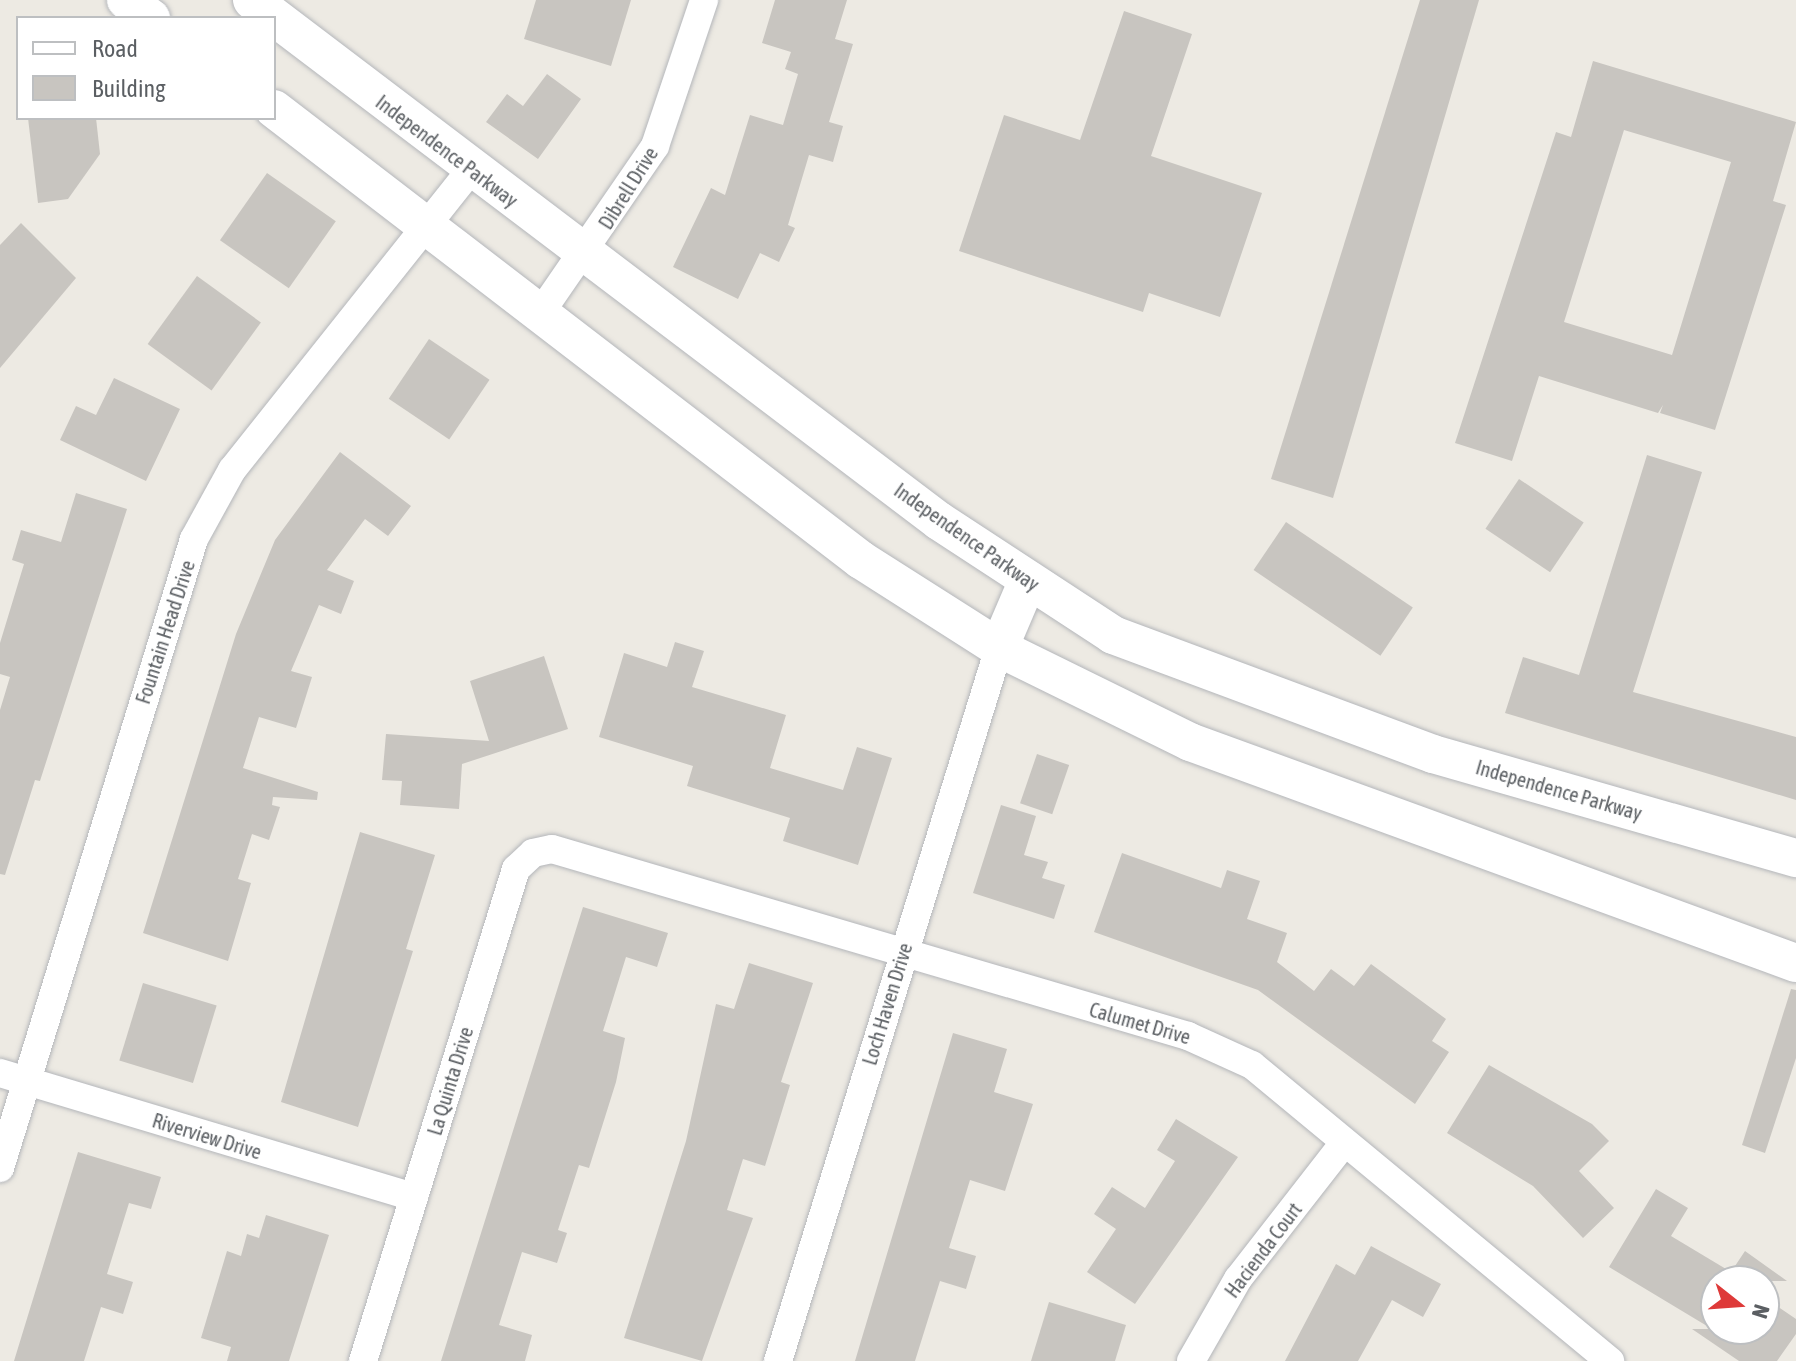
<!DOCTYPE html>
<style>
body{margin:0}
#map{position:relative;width:1796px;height:1361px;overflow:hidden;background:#edeae3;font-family:"Asap Condensed",sans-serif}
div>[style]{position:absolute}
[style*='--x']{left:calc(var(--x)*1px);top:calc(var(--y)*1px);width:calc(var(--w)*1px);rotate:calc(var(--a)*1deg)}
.building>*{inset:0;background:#c8c5c0;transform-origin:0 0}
.roads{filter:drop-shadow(0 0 2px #b4b6ba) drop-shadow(0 0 2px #b4b6ba)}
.street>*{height:28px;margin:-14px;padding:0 14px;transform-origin:14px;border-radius:14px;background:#fff}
.secondary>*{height:38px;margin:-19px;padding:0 19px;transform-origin:19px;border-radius:19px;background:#fff}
span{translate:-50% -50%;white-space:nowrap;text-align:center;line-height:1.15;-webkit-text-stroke:6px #fff;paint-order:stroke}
.street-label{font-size:20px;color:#5b5f63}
.legend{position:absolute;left:16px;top:16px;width:260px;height:104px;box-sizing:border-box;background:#fff;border:2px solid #bdbfc1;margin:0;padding:10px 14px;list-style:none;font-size:24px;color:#5b5f63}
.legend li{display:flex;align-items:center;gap:16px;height:40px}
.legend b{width:40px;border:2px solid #bdbfc1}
.north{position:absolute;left:1700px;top:1265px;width:80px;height:80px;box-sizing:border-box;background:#fff;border:2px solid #bdbfc1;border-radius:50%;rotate:107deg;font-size:22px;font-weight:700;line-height:32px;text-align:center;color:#5b5f63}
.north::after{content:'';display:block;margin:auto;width:28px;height:36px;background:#de3a39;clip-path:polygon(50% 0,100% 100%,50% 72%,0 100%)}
</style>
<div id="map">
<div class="building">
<i style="clip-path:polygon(536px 0,631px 0,611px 66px,524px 39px)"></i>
<i style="clip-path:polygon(775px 0,847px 0,835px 39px,853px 44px,829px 122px,843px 126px,833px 162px,809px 155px,788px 225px,795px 228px,779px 262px,760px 253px,738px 299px,673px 267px,711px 188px,725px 195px,750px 115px,783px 125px,798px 74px,785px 69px,791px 52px,762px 43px)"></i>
<i style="clip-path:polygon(1420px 0,1479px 0,1333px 498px,1271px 479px)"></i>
<i style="clip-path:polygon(1124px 11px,1192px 34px,1151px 156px,1262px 193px,1220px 317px,1149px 293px,1143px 312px,959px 251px,1004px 115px,1080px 140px)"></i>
<i style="clip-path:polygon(evenodd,1593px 61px,1796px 122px,1773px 201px,1786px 205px,1715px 430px,1660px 413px,1663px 405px,1658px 413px,1539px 376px,1512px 461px,1455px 443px,1556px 132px,1571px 137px,1593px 61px,1624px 130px,1731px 162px,1672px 355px,1564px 322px,1624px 130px)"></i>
<i style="clip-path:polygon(547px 74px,581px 99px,538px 159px,486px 122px,507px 94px,523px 106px)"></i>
<i style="clip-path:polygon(28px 118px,96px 118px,100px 154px,68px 199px,38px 203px)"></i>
<i style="left:267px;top:173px;width:84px;height:82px;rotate:35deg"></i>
<i style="clip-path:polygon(21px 223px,76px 278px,0 368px,0 245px)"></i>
<i style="left:197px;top:276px;width:79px;height:84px;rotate:36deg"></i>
<i style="left:429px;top:339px;width:73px;height:72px;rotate:34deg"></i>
<i style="clip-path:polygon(114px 378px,180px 409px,146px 481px,60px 440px,76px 406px,96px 415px)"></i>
<i style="clip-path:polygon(340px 452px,411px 506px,388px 536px,365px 519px,327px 570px,354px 581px,341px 614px,319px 605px,291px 671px,312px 677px,296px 728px,259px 717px,243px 768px,318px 792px,317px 800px,273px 797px,272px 805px,280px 807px,269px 840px,252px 834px,238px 879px,251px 883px,228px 961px,143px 933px,236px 634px,275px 540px)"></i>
<i style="clip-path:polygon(1647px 455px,1702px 472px,1633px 692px,1796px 737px,1796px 800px,1505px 713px,1523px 657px,1579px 675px)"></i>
<i style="left:1519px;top:479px;width:78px;height:60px;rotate:34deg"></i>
<i style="clip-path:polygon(76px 493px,127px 509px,40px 781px,35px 780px,5px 875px,0 874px,0 710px,10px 677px,0 674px,0 643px,24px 564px,12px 560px,21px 530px,61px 542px)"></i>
<i style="left:1286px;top:522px;width:153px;height:58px;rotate:34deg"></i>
<i style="clip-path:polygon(675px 642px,704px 651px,692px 687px,786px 715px,770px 768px,843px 790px,857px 747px,892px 758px,858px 865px,783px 841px,790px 818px,687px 786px,693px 766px,599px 737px,624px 653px,667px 667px)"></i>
<i style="clip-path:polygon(544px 656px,568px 729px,462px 764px,459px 809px,400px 805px,402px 781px,382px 780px,386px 734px,489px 741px,470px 681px)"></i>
<i style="left:1037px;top:754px;width:34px;height:52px;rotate:19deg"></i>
<i style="clip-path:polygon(1001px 805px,1036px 816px,1024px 855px,1048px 862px,1042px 878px,1065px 885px,1054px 919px,973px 893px)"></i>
<i style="clip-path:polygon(360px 832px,435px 855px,406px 949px,413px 951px,358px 1127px,281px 1102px)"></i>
<i style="clip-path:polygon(1122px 853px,1221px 888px,1227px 870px,1260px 881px,1247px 919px,1287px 933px,1277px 962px,1314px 991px,1331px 969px,1354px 986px,1371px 964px,1446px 1019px,1432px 1041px,1449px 1052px,1415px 1104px,1258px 990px,1094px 932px)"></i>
<i style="clip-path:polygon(583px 907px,668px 933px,657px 967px,626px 957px,603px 1031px,625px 1038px,616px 1082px,589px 1168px,579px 1165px,558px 1230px,567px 1233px,557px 1263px,522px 1252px,499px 1325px,532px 1335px,525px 1361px,441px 1361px)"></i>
<i style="clip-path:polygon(749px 963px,813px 983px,781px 1082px,790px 1085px,765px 1166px,743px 1159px,727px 1210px,753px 1218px,702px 1361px,624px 1338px,686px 1141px,716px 1004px,734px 1009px)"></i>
<i style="left:143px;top:983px;width:77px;height:81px;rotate:17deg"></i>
<i style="clip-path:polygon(1791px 989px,1796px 990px,1796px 1058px,1765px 1153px,1742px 1145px)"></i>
<i style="clip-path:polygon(953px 1033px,1007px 1049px,994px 1092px,1033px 1104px,1005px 1191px,970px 1180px,949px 1248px,976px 1256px,966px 1289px,940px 1281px,915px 1361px,855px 1361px)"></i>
<i style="clip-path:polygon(1489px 1065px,1592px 1124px,1609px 1141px,1579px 1171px,1614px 1208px,1583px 1238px,1533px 1186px,1447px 1133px)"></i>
<i style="clip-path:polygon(1176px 1119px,1238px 1157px,1135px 1304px,1087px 1272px,1116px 1229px,1094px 1214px,1112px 1187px,1145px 1208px,1175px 1161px,1157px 1150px)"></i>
<i style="clip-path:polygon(78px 1152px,161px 1177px,151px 1209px,129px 1203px,107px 1274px,133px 1282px,123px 1314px,101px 1307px,84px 1361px,14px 1361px)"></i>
<i style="clip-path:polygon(1656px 1189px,1688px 1208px,1671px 1236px,1731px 1272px,1745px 1251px,1787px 1281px,1716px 1281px,1716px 1329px,1764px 1329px,1764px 1297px,1796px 1319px,1796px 1334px,1777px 1361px,1739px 1361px,1692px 1329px,1712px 1329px,1609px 1267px)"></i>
<i style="clip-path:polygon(266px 1215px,329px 1235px,289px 1361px,227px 1361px,231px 1347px,201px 1338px,227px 1251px,241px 1256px,247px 1234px,259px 1238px)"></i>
<i style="clip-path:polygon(1371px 1246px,1441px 1284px,1423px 1317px,1392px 1300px,1358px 1361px,1285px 1361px,1336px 1264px,1355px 1275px)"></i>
<i style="clip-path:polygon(1049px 1302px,1126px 1325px,1115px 1361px,1031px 1361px)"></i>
</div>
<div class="roads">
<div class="street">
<i style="--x:539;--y:315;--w:205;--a:-55.5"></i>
<i style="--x:655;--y:146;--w:154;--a:-71.4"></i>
<i style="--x:0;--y:1073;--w:432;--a:16.7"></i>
<i style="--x:0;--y:1168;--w:658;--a:-72.86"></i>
<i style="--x:194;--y:539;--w:79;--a:-61.2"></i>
<i style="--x:232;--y:470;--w:384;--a:-51.5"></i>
<i style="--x:363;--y:1361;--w:515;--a:-72.73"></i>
<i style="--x:516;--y:869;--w:23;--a:-43"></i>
<i style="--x:533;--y:853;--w:19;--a:-12"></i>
<i style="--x:552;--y:849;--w:663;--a:16.38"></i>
<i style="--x:1188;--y:1036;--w:70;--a:24.4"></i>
<i style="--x:1252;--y:1065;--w:465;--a:39.6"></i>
<i style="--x:778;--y:1361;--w:746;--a:-72.78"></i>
<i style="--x:1191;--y:1361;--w:95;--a:-60.2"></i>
<i style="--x:1238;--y:1279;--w:171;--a:-52.1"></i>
</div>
<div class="secondary">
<i style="--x:126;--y:0;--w:31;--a:36"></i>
<i style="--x:252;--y:0;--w:862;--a:37.18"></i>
<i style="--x:939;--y:521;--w:208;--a:33.2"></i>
<i style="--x:1113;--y:635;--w:341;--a:20.4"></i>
<i style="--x:1433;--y:754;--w:378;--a:16"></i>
<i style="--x:274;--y:109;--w:740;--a:37.54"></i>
<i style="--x:861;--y:560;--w:164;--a:32.5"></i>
<i style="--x:999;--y:648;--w:213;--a:26.2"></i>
<i style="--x:1190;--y:742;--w:645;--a:20.04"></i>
<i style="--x:999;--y:648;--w:74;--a:-66.9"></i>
</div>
</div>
<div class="street-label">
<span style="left:447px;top:151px;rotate:37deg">Independence Parkway</span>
<span style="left:628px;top:188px;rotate:-58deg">Dibrell Drive</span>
<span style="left:967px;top:537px;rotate:35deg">Independence Parkway</span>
<span style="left:165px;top:632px;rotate:-72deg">Fountain Head Drive</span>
<span style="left:1559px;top:790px;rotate:16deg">Independence Parkway</span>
<span style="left:887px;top:1004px;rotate:-73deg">Loch Haven Drive</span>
<span style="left:1140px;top:1023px;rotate:16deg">Calumet Drive</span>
<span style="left:450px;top:1081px;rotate:-73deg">La Quinta Drive</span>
<span style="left:207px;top:1136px;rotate:17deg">Riverview Drive</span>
<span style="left:1263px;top:1250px;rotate:-53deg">Hacienda Court</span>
</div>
<ul class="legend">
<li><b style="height:10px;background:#fff"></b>Road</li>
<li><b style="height:22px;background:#c8c5c0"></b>Building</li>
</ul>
<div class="north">N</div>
</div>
